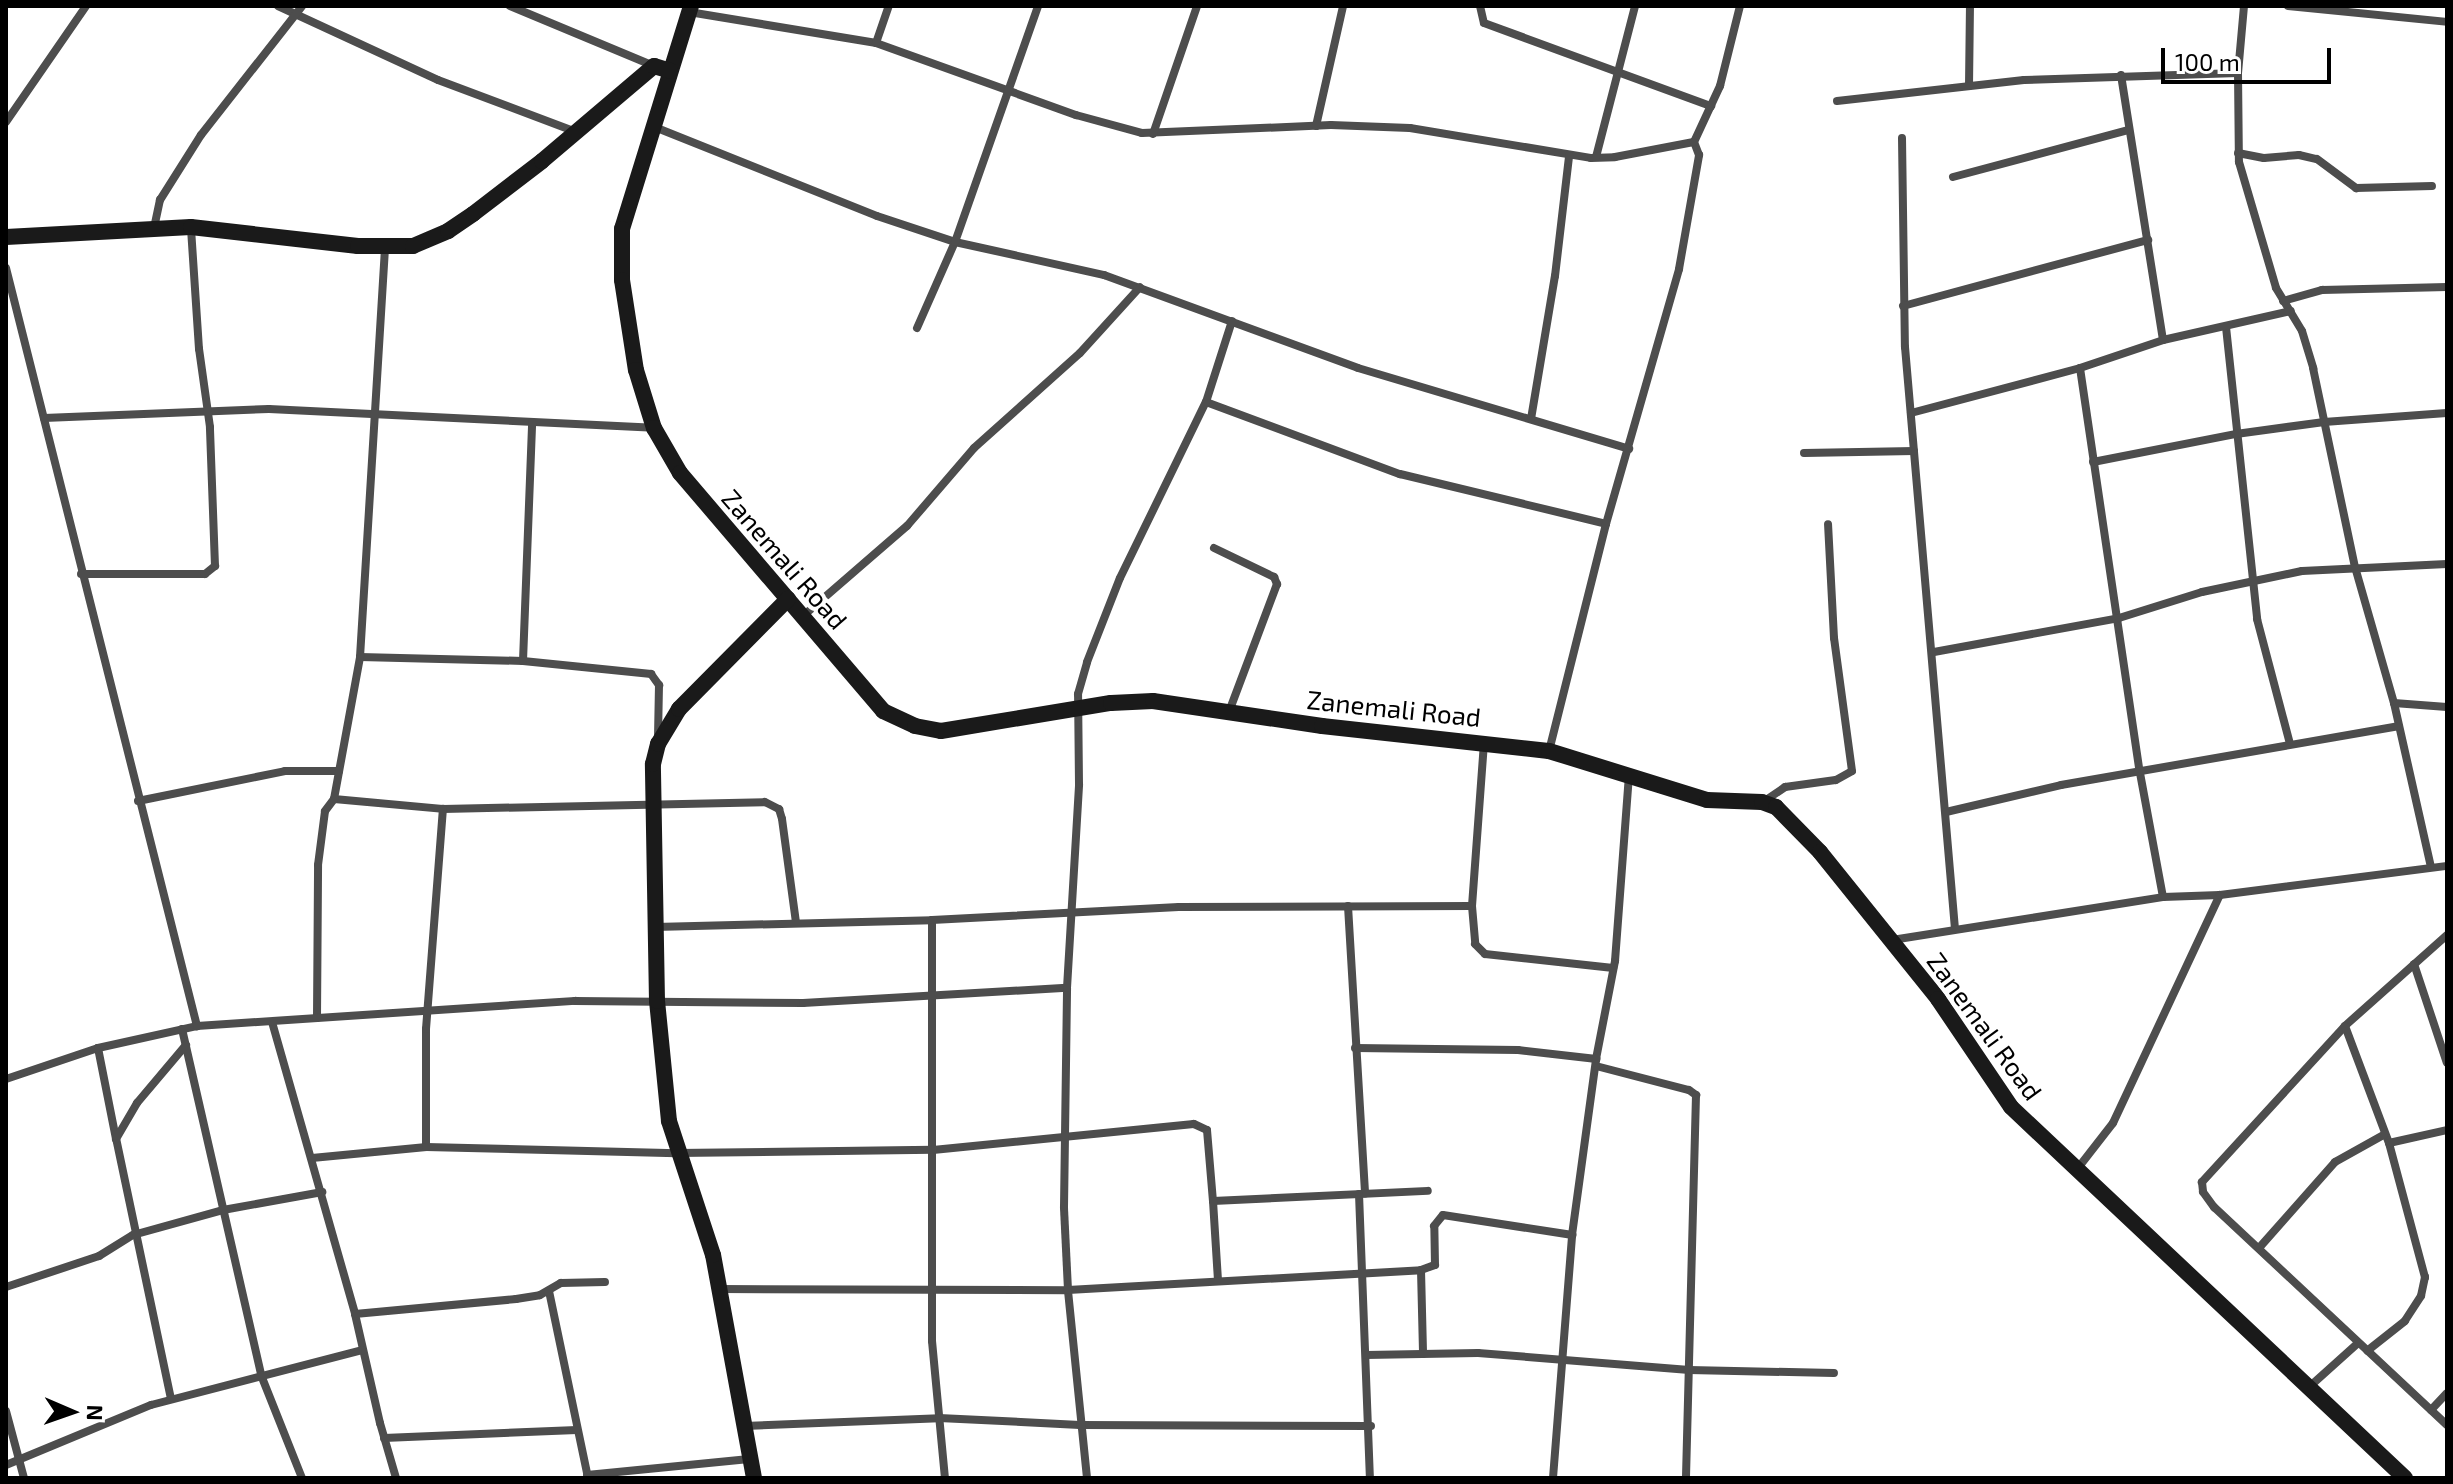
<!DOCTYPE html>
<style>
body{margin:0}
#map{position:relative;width:2453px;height:1484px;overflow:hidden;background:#fff;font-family:"Exo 2",sans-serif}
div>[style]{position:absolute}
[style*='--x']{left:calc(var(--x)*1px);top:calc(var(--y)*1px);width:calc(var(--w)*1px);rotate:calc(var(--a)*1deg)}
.street>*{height:8px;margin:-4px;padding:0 4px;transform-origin:4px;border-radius:4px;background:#4d4d4d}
.secondary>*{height:16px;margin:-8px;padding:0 8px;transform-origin:8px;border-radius:8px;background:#1a1a1a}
span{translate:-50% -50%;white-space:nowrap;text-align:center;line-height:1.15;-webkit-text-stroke:8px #fff;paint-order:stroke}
.street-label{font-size:26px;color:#000}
.frame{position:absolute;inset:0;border:8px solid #000;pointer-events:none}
.north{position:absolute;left:32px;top:1372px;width:80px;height:80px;-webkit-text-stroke:6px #fff;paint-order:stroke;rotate:92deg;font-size:22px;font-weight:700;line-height:32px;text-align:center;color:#000}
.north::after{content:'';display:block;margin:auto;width:28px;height:36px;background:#000;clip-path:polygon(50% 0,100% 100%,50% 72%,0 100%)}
.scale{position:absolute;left:2161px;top:48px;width:170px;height:36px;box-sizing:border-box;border:4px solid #000;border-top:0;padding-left:10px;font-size:24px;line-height:28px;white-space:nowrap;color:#000;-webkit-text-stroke:6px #fff;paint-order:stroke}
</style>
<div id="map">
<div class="street">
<i style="--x:278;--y:6;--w:176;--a:24.8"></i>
<i style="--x:438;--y:80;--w:147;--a:20.6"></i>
<i style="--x:510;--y:6;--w:156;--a:22.6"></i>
<i style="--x:1480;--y:6;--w:17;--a:77"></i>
<i style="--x:1484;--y:23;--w:242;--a:20.1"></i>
<i style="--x:2244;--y:6;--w:67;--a:95.1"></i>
<i style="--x:2238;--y:73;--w:89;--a:89.4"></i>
<i style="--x:2239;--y:162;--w:131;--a:73.6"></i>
<i style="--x:2276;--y:288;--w:50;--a:58.8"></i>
<i style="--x:2302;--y:331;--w:39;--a:73"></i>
<i style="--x:2313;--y:368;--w:203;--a:78.1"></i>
<i style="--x:2355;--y:567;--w:141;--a:74"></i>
<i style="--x:2394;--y:703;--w:168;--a:77.3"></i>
<i style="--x:2288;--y:6;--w:160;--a:5.7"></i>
<i style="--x:689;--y:12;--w:190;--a:9.4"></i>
<i style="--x:876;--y:43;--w:213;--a:19.8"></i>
<i style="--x:1076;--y:115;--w:68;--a:15.3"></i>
<i style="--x:1142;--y:133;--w:189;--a:-2.4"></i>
<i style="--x:1331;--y:125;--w:79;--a:2.2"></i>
<i style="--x:1410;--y:128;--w:183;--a:9.4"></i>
<i style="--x:1591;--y:158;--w:24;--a:-2"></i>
<i style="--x:1615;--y:157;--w:80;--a:-10.8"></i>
<i style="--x:876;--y:43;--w:39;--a:-71"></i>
<i style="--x:2121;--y:75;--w:268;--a:81"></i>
<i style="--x:1969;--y:86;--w:80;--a:-89.3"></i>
<i style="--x:1837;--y:101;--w:188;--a:-6.4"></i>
<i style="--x:2024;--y:80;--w:214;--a:-1.9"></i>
<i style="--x:6;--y:122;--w:141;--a:-55.4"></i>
<i style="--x:652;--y:126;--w:242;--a:21.8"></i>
<i style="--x:877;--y:216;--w:82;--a:18.4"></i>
<i style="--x:955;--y:242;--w:153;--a:12.5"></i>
<i style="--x:1104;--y:275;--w:270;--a:20.1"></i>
<i style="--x:1358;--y:368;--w:283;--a:16.6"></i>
<i style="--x:1316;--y:126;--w:123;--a:-77.3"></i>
<i style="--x:1153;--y:134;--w:135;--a:-71"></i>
<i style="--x:1902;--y:138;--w:209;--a:89.2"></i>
<i style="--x:1905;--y:347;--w:584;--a:85.09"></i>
<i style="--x:2238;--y:153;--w:26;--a:11"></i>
<i style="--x:2264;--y:158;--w:35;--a:-5"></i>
<i style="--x:2299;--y:155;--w:18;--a:13"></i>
<i style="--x:2317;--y:159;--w:49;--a:36.6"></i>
<i style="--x:2356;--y:188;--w:76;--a:-1.5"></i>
<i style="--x:1596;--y:157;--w:156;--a:-75.5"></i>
<i style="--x:1953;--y:177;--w:182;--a:-15"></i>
<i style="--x:154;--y:228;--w:29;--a:-78"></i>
<i style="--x:160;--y:200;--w:77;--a:-57.8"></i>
<i style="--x:201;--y:135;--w:164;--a:-51.9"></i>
<i style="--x:6;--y:268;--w:782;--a:75.86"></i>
<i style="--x:2283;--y:301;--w:41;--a:-15.8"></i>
<i style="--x:2322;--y:290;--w:125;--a:-1.4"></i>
<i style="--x:1903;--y:306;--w:254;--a:-15.1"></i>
<i style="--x:2226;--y:327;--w:294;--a:83.9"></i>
<i style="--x:2257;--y:619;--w:129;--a:75.2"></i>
<i style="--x:917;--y:328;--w:94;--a:-66.2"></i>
<i style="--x:955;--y:242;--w:250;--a:-70.6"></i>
<i style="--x:2080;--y:368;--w:409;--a:81.6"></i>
<i style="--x:2140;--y:773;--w:126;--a:79.5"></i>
<i style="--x:1206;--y:402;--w:207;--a:20.4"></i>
<i style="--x:1400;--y:474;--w:212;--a:13.6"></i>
<i style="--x:1911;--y:413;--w:175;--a:-14.9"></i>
<i style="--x:2080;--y:368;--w:88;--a:-18.6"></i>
<i style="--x:2163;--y:340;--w:131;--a:-12.8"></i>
<i style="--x:44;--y:418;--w:225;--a:-2.3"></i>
<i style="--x:269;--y:409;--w:385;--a:2.8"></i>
<i style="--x:1531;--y:419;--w:145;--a:-80.5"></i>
<i style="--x:1555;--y:276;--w:121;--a:-83.3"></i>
<i style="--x:1804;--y:453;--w:110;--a:-1"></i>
<i style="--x:2093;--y:462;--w:146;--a:-11.1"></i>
<i style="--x:2236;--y:434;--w:89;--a:-7.8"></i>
<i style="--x:2324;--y:422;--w:123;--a:-4.2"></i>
<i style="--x:1214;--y:548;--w:67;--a:25.8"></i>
<i style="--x:1274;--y:577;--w:8;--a:67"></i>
<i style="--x:1277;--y:584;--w:137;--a:110.6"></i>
<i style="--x:81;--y:574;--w:124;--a:0"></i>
<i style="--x:205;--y:574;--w:13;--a:-39"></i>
<i style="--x:215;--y:566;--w:139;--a:-92.1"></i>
<i style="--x:210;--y:427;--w:79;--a:-98"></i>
<i style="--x:199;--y:349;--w:122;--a:-93.8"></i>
<i style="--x:803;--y:616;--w:138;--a:-40.9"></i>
<i style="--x:907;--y:526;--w:103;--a:-49.3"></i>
<i style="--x:974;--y:448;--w:142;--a:-41.9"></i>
<i style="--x:1080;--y:353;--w:89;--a:-47.7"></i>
<i style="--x:1934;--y:652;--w:188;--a:-10.4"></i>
<i style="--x:2119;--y:618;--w:87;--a:-17.4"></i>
<i style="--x:2202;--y:592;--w:102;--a:-11.9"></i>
<i style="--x:2302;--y:571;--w:145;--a:-2.8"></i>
<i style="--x:360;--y:657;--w:163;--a:1.4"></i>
<i style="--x:523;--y:661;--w:129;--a:5.8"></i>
<i style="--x:651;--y:674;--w:14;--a:54"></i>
<i style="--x:659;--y:685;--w:54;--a:91.1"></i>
<i style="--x:523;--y:661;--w:239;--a:-87.8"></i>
<i style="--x:2394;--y:703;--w:53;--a:4.3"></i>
<i style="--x:1549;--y:751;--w:234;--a:-75.9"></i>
<i style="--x:1606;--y:524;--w:265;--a:-74"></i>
<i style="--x:1679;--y:269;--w:116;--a:-80"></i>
<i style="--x:1699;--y:155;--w:14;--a:-111"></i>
<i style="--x:1694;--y:142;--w:62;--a:-65.1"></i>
<i style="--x:1720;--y:86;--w:82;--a:-76"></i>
<i style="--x:334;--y:799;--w:109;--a:5.2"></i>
<i style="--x:443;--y:809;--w:322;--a:-1.2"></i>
<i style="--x:765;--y:802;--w:16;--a:27"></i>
<i style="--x:779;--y:809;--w:10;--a:73"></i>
<i style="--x:782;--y:819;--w:104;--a:82.3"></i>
<i style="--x:138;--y:801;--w:150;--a:-11.5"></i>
<i style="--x:285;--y:771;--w:54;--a:0"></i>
<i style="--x:1763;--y:802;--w:27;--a:-34"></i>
<i style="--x:1785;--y:787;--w:51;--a:-7.8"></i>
<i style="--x:1836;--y:780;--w:18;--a:-29"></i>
<i style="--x:1852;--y:771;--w:134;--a:-97.7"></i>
<i style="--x:1834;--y:638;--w:114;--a:-93"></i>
<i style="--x:1946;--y:812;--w:118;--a:-13.2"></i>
<i style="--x:2061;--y:785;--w:342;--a:-9.9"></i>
<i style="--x:1348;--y:906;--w:288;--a:86.6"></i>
<i style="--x:1472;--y:906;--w:38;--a:85"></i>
<i style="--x:1475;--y:944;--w:14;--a:45"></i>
<i style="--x:1485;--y:954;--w:129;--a:6.2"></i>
<i style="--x:932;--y:920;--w:421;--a:90"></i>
<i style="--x:932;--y:1341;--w:138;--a:84.6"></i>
<i style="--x:655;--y:927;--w:277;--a:-1.4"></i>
<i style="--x:932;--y:920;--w:247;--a:-3"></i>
<i style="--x:1179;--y:907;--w:293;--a:-0.2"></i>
<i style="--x:1472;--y:906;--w:164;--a:-85.8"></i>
<i style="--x:2447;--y:935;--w:137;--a:138.3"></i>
<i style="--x:2345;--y:1026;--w:212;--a:132.5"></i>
<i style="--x:2202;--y:1182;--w:10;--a:84"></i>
<i style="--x:2203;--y:1192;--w:19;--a:54"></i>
<i style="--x:2214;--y:1207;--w:319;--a:43.1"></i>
<i style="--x:1892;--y:940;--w:274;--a:-9"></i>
<i style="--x:2163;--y:897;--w:57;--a:-2"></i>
<i style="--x:2414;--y:964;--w:104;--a:71.6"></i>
<i style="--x:317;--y:1018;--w:153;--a:-89.6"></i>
<i style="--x:318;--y:865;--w:54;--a:-82.6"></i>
<i style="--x:325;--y:811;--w:15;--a:-53"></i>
<i style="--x:334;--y:799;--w:144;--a:-79.6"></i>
<i style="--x:360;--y:657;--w:411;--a:-86.5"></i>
<i style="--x:272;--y:1022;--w:304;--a:74.1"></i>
<i style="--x:355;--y:1314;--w:112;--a:77.1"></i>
<i style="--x:380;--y:1423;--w:57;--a:73.8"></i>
<i style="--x:2345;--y:1026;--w:125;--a:69.4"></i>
<i style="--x:2389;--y:1143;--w:139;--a:75"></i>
<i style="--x:2425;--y:1277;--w:19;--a:102"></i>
<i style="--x:2421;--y:1296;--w:30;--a:123"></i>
<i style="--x:2405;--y:1321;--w:48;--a:141.7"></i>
<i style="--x:182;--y:1029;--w:355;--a:77.1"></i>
<i style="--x:261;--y:1375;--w:111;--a:68.3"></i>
<i style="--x:98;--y:1048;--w:93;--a:78.8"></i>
<i style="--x:1355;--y:1048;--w:163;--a:0.7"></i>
<i style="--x:1518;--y:1050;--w:79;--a:6.6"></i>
<i style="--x:1596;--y:1066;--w:96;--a:14.5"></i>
<i style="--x:1689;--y:1090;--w:9;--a:36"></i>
<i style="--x:1696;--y:1095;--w:383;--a:91.5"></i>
<i style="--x:6;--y:1079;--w:97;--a:-18.6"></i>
<i style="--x:98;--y:1048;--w:101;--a:-12.5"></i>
<i style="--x:197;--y:1026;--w:379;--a:-3.8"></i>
<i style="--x:575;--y:1001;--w:228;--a:0.5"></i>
<i style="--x:803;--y:1003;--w:264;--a:-3.3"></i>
<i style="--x:2389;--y:1143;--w:59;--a:-12.6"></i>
<i style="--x:426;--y:1147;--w:118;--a:-90"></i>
<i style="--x:426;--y:1029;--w:221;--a:-85.6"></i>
<i style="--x:312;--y:1158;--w:115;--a:-5.5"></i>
<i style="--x:426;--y:1147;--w:251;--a:1.4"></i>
<i style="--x:677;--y:1153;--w:256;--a:-0.7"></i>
<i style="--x:933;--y:1150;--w:262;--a:-5.7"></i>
<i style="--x:1194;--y:1124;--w:14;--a:25"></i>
<i style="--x:1207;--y:1130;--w:71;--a:85.2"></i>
<i style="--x:1213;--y:1201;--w:215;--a:-2.7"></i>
<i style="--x:2078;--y:1168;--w:57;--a:-52.1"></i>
<i style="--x:2113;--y:1123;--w:252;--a:-64.9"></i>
<i style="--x:2220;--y:895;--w:229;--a:-7.3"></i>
<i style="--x:1359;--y:1194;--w:284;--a:87.8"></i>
<i style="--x:1213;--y:1201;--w:80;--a:86.4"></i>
<i style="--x:2259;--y:1248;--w:115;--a:-48.5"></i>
<i style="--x:2335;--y:1162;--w:57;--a:-29.2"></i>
<i style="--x:1421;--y:1270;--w:84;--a:88.6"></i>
<i style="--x:6;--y:1287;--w:98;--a:-18.4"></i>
<i style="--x:99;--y:1256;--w:40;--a:-32"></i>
<i style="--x:133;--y:1235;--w:93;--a:-15.5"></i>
<i style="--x:223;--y:1210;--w:101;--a:-10.3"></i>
<i style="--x:720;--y:1289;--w:348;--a:0.2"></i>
<i style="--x:1068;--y:1290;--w:354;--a:-3.2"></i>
<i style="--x:1421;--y:1270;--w:15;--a:-20"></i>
<i style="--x:1435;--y:1265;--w:39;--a:-91"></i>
<i style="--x:1434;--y:1226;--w:14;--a:-51"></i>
<i style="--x:1443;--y:1215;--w:131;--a:8.8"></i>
<i style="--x:549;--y:1291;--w:191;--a:78.2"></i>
<i style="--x:355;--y:1314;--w:162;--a:-5.3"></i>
<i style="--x:516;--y:1299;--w:24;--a:-9"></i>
<i style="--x:540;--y:1295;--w:24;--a:-30"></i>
<i style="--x:561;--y:1283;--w:44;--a:-1.3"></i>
<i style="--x:1366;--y:1355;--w:112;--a:-1"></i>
<i style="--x:1478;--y:1353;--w:212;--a:4.6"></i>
<i style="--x:1689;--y:1370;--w:145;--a:1.2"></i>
<i style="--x:2308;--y:1388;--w:67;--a:-42"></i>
<i style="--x:171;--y:1399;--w:266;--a:-101.9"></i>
<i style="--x:116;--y:1139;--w:42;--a:-59.7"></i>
<i style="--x:137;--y:1103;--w:76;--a:-49.8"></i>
<i style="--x:2431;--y:1410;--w:23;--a:-47"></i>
<i style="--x:6;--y:1411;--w:69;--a:75"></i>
<i style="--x:744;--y:1426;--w:195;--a:-2.3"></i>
<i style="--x:939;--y:1418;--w:141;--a:2.8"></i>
<i style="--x:1080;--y:1425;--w:291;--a:0.2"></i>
<i style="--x:384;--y:1438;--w:193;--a:-2.4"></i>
<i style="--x:6;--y:1465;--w:157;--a:-22.5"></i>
<i style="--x:151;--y:1405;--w:218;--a:-14.6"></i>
<i style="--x:587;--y:1475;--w:163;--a:-5.6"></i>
<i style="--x:1087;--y:1478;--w:189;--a:-95.8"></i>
<i style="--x:1068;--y:1290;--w:83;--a:-92.8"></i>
<i style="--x:1064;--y:1207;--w:219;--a:-89.2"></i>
<i style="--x:1067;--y:988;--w:204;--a:-86.6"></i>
<i style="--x:1079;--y:784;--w:90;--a:-90.6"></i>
<i style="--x:1078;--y:694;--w:33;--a:-74"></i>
<i style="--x:1087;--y:662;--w:90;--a:-68.6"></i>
<i style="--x:1120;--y:578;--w:196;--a:-64"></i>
<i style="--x:1206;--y:402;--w:85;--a:-72.2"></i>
<i style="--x:1553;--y:1478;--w:244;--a:-85.5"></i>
<i style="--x:1572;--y:1235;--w:178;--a:-82.2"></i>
<i style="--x:1596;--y:1059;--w:100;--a:-79"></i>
<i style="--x:1615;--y:961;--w:186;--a:-85.7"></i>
</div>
<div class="secondary">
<i style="--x:691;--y:6;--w:233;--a:107.2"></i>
<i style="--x:622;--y:229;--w:51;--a:90"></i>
<i style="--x:622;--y:280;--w:91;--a:81.2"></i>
<i style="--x:636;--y:370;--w:61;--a:72.8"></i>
<i style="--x:654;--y:428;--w:52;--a:60"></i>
<i style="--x:680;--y:473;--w:313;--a:49.5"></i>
<i style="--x:883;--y:711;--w:35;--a:25"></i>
<i style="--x:915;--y:726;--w:26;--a:11"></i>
<i style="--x:941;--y:731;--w:172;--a:-9.4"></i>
<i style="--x:1111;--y:703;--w:42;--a:-2.7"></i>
<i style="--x:1153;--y:701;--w:171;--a:8.4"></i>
<i style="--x:1322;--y:726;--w:228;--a:6.3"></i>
<i style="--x:1549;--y:751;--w:165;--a:17.2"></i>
<i style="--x:1707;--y:800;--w:55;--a:2.1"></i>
<i style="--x:1762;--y:802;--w:15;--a:20"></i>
<i style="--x:1776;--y:807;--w:63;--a:45.6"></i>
<i style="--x:1820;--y:852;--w:189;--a:51.2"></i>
<i style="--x:1938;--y:999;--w:130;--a:55.9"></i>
<i style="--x:2011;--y:1107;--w:541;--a:43.28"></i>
<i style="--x:6;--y:237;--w:185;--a:-3.1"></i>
<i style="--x:191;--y:227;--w:168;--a:6.5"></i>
<i style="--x:358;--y:246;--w:55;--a:0"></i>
<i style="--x:413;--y:246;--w:38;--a:-23"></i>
<i style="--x:448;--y:231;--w:30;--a:-34"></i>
<i style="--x:473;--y:214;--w:87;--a:-37.5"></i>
<i style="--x:542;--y:161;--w:147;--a:-40.3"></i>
<i style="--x:654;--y:66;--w:17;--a:17"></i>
<i style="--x:754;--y:1478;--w:227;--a:-100.4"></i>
<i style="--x:713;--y:1255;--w:141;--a:-108.2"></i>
<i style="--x:669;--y:1121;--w:121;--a:-95.7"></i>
<i style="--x:657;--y:1001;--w:237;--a:-91"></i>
<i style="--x:653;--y:764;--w:21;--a:-76"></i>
<i style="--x:658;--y:744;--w:41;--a:-59"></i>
<i style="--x:679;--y:709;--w:155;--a:-45.3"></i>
</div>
<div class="street-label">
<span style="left:785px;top:559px;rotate:49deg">Zanemali Road</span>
<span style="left:1394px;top:708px;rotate:6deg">Zanemali Road</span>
<span style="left:1985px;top:1026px;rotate:54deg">Zanemali Road</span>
</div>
<div class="frame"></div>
<div class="north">N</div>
<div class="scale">100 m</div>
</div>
